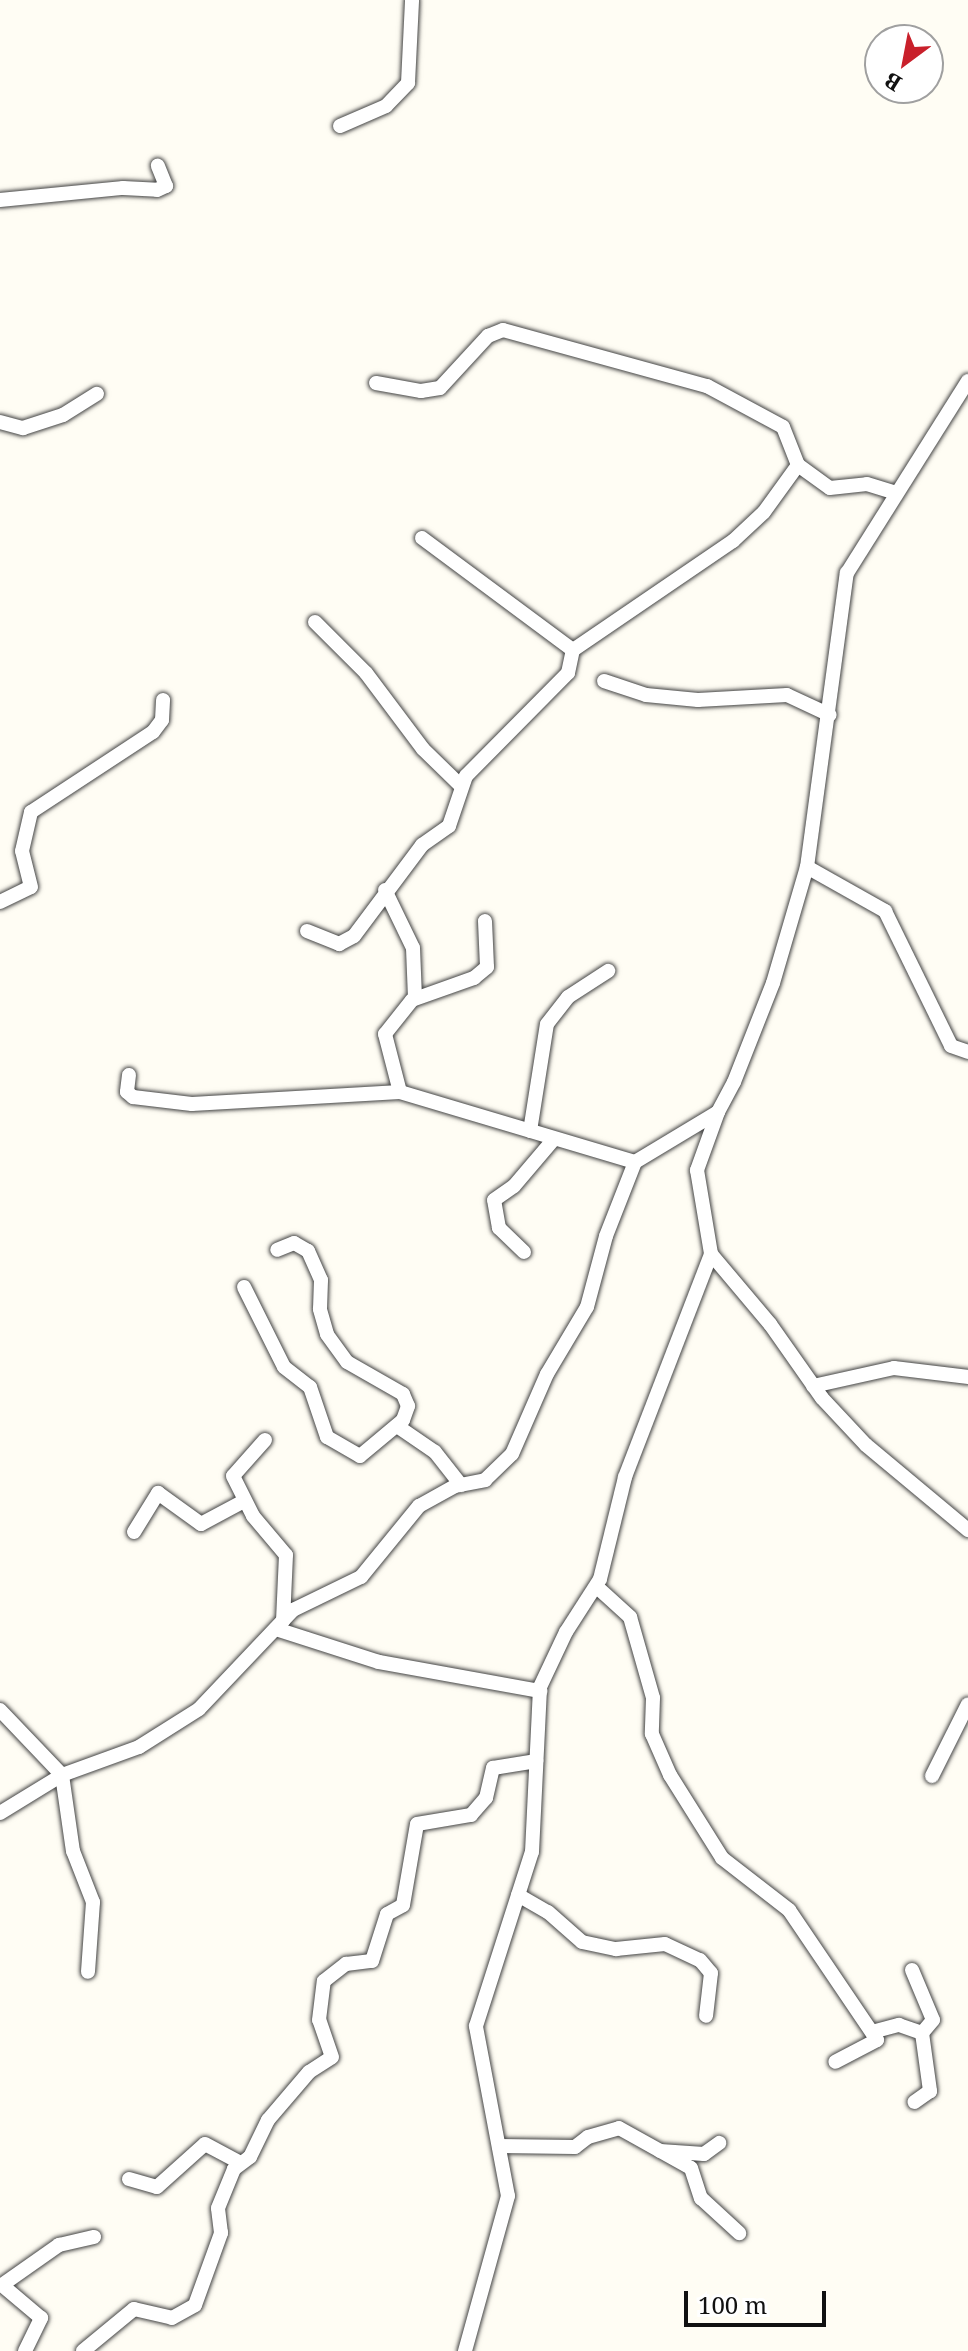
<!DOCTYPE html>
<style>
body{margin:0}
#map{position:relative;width:968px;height:2351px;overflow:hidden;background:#fffdf4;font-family:"Noto Serif",serif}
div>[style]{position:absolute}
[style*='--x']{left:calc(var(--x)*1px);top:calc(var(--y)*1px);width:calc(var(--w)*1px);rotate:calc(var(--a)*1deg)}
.roads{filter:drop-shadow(0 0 2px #444) drop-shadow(0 0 2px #444)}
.minor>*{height:14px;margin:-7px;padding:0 7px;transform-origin:7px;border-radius:7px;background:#fff}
span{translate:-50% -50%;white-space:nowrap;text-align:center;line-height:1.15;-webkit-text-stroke:8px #fff;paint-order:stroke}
.north{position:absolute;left:864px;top:24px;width:80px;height:80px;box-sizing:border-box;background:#fff;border:2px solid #a0a0a0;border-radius:50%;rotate:212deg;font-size:22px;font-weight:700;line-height:32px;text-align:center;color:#111}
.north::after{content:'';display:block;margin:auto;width:28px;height:36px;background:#c9202b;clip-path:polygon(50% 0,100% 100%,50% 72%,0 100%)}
.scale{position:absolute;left:684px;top:2291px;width:142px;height:36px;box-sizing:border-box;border:4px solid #111;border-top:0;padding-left:10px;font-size:24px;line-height:28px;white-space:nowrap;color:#111;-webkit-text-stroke:6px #fff;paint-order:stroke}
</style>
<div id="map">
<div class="roads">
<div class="minor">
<i style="--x:340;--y:126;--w:50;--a:-23.5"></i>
<i style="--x:386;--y:106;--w:32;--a:-46"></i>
<i style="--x:408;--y:83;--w:83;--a:-87.2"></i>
<i style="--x:0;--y:200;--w:124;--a:-5.6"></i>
<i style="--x:123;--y:188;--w:34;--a:3"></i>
<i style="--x:157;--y:190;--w:10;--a:-24"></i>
<i style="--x:166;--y:186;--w:22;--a:-112"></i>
<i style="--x:376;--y:383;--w:46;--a:10.1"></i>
<i style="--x:421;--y:391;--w:19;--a:-9"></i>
<i style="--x:440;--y:388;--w:71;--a:-47.3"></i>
<i style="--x:488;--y:336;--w:16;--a:-22"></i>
<i style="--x:503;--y:330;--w:212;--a:15.4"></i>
<i style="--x:707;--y:386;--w:86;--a:28.3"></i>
<i style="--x:783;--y:427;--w:41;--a:68.5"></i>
<i style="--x:798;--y:465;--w:39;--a:36"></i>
<i style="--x:830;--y:488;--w:37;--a:-6"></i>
<i style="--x:867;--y:484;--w:28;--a:17"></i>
<i style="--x:0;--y:422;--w:24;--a:15"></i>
<i style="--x:23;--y:428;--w:42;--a:-18"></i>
<i style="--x:63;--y:415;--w:40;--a:-32"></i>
<i style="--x:422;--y:538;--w:188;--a:36.6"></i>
<i style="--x:573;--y:650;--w:194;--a:-34.3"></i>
<i style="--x:733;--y:541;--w:42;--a:-43.1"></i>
<i style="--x:764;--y:512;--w:58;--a:-54.1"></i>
<i style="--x:315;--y:622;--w:72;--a:45"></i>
<i style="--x:366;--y:673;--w:95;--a:53.1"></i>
<i style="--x:423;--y:749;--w:53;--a:44.2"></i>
<i style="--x:604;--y:681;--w:44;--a:18.4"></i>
<i style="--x:646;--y:695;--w:52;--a:5.5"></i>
<i style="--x:698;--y:700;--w:89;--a:-3.2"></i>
<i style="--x:787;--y:695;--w:47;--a:24.9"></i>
<i style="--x:807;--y:867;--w:90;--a:29.4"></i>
<i style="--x:885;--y:911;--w:150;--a:63.9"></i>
<i style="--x:951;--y:1046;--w:18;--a:19"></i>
<i style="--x:385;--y:890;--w:64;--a:64.2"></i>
<i style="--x:413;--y:948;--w:50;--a:87.7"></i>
<i style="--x:0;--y:902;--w:34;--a:-26"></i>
<i style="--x:31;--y:887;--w:37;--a:-104"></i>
<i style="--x:22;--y:851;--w:40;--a:-77"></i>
<i style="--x:31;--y:812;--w:146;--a:-33.3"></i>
<i style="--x:153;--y:732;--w:15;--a:-53"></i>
<i style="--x:162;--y:720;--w:20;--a:-87"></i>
<i style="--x:307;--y:931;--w:35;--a:22"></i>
<i style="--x:339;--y:944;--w:17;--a:-28"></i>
<i style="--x:354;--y:936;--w:114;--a:-53.2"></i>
<i style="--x:422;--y:845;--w:33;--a:-35"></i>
<i style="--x:449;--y:826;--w:53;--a:-71.2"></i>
<i style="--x:466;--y:776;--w:145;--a:-45.3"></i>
<i style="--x:568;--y:673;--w:24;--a:-78"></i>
<i style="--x:129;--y:1075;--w:17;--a:97"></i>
<i style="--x:127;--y:1092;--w:8;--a:40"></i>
<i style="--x:133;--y:1097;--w:59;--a:6.8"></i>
<i style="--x:192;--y:1104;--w:208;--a:-3.3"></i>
<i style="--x:400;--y:1092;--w:245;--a:16.6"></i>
<i style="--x:400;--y:1092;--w:60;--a:-104.5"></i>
<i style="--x:385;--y:1034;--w:43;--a:-51.5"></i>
<i style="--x:412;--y:1000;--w:66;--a:-19.5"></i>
<i style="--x:474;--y:978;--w:17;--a:-40"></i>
<i style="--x:487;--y:967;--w:46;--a:-92.5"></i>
<i style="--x:718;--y:1112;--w:62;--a:109.9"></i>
<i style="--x:697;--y:1170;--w:85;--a:80.5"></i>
<i style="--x:711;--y:1254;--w:92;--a:49.9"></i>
<i style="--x:770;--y:1324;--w:90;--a:54.9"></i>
<i style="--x:822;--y:1398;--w:64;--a:46.9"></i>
<i style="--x:866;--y:1445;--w:133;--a:39.8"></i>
<i style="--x:530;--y:1131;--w:108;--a:-81"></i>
<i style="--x:547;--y:1024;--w:34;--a:-52"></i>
<i style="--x:568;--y:997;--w:48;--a:-33"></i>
<i style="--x:524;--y:1252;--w:35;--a:-136"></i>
<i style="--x:499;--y:1228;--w:28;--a:-100"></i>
<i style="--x:494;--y:1200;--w:24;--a:-35"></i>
<i style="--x:514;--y:1186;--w:62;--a:-49.6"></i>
<i style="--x:244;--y:1287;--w:89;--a:63.4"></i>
<i style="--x:284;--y:1367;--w:33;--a:38"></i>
<i style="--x:310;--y:1387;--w:53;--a:71.2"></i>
<i style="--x:327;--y:1437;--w:38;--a:30"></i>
<i style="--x:360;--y:1456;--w:56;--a:-39.9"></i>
<i style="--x:403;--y:1420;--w:15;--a:-70"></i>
<i style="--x:408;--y:1406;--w:13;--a:-113"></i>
<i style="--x:403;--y:1394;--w:64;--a:-150.3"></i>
<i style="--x:347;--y:1362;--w:34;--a:-126"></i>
<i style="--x:327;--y:1334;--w:26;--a:-106"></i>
<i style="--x:320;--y:1309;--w:29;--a:-88"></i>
<i style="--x:321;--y:1280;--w:32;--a:-114"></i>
<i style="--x:308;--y:1251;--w:16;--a:-150"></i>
<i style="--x:294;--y:1243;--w:18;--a:158"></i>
<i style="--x:813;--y:1386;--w:83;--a:-12.5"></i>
<i style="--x:894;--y:1368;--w:75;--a:6.9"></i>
<i style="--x:397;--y:1426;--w:46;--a:34.4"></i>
<i style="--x:435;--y:1452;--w:42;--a:51.8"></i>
<i style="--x:265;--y:1440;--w:48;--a:131.6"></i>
<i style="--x:233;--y:1476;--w:45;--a:63.4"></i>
<i style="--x:253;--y:1516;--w:51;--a:49.8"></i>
<i style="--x:286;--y:1555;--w:66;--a:92.6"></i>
<i style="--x:134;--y:1532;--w:46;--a:-58.4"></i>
<i style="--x:158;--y:1493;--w:53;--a:35.8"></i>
<i style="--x:201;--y:1524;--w:49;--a:-28.1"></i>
<i style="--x:597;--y:1587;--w:45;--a:42.3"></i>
<i style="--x:630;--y:1617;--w:84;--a:74.1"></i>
<i style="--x:653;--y:1698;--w:36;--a:92"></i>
<i style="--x:652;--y:1734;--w:45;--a:66.3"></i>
<i style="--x:670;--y:1775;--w:98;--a:57.9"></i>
<i style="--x:722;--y:1858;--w:85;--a:37.8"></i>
<i style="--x:789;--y:1910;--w:157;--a:55.9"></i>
<i style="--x:877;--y:2040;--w:47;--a:152.4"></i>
<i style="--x:276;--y:1629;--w:108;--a:17.8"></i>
<i style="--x:379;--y:1662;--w:164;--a:10.2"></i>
<i style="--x:0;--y:1710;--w:90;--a:46.4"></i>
<i style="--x:62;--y:1775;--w:77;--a:81.8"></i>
<i style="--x:73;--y:1851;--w:55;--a:68.6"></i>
<i style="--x:93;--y:1902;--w:70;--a:94.1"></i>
<i style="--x:932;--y:1776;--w:80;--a:-63.4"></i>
<i style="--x:0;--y:1813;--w:73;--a:-31.5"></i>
<i style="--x:62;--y:1775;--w:82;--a:-20"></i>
<i style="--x:139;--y:1747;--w:71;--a:-32.3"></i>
<i style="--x:199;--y:1709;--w:137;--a:-46.5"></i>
<i style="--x:293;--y:1610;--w:76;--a:-25.9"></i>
<i style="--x:361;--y:1577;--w:92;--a:-50.8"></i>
<i style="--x:419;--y:1506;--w:41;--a:-29.1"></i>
<i style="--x:455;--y:1486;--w:31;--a:-11"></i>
<i style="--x:485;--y:1480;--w:37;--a:-44"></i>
<i style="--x:512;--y:1454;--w:87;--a:-66.4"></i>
<i style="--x:547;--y:1374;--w:78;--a:-59.2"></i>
<i style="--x:587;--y:1307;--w:73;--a:-75"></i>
<i style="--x:606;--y:1236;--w:79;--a:-68.6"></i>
<i style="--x:635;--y:1162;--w:97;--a:-31.1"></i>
<i style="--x:718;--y:1112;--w:34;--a:-62"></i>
<i style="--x:734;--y:1082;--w:106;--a:-68.5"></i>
<i style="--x:773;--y:983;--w:121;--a:-73.7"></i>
<i style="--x:807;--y:867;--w:297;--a:-82.3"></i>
<i style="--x:847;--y:573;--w:227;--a:-57.8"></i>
<i style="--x:518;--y:1895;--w:34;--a:30"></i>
<i style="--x:548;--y:1912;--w:45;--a:41.4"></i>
<i style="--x:582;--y:1942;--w:35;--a:12"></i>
<i style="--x:616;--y:1949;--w:49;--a:-5.8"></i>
<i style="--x:665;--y:1944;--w:38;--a:25"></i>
<i style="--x:700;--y:1960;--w:17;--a:50"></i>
<i style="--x:711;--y:1973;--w:43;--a:96.6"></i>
<i style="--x:912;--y:1970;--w:54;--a:67.2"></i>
<i style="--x:933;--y:2020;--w:17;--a:130"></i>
<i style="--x:872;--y:2032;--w:28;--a:-15"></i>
<i style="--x:899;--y:2025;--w:24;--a:19"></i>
<i style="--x:922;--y:2033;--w:59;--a:82.1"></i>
<i style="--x:930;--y:2091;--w:19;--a:145"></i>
<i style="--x:499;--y:2146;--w:76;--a:0.8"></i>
<i style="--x:575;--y:2147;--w:16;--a:-38"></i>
<i style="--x:588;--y:2137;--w:32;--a:-16"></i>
<i style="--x:619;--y:2128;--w:82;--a:29.1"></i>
<i style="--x:691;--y:2168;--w:32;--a:72"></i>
<i style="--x:701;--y:2198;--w:52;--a:42.6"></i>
<i style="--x:660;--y:2151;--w:44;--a:3.9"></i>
<i style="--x:704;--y:2154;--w:19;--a:-36"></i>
<i style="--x:129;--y:2179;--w:29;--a:16"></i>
<i style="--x:157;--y:2187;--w:64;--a:-41.9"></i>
<i style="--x:205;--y:2144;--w:38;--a:28"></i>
<i style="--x:25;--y:2351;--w:37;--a:-64"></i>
<i style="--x:41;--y:2318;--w:51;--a:-139.8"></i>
<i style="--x:2;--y:2285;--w:70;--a:-35.1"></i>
<i style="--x:59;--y:2245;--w:36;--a:-13"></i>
<i style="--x:83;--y:2351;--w:66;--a:-39.5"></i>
<i style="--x:134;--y:2309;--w:39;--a:13"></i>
<i style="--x:172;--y:2318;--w:26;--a:-29"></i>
<i style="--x:195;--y:2305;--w:77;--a:-70.1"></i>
<i style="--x:221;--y:2233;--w:25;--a:-97"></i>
<i style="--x:218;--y:2208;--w:42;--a:-67.7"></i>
<i style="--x:234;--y:2169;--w:20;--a:-37"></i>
<i style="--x:250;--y:2157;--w:41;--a:-64.1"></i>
<i style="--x:268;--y:2120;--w:63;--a:-49.5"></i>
<i style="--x:309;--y:2072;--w:27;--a:-33"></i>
<i style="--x:332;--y:2057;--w:39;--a:-109"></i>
<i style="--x:319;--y:2020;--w:39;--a:-83"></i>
<i style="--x:324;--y:1981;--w:28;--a:-38"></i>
<i style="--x:346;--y:1964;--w:26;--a:-7"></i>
<i style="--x:372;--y:1961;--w:49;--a:-72.3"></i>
<i style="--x:387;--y:1914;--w:18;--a:-29"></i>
<i style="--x:403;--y:1905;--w:82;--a:-80.2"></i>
<i style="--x:417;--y:1824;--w:55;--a:-9.5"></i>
<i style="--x:471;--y:1815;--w:23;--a:-49"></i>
<i style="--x:486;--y:1798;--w:31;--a:-77"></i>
<i style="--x:493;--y:1768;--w:44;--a:-9.2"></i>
<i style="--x:465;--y:2351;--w:161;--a:-74.5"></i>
<i style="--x:508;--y:2196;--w:173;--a:-100.7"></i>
<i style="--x:476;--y:2026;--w:183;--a:-72.2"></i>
<i style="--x:532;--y:1852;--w:165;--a:-87.2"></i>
<i style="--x:540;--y:1687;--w:61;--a:-64.7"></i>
<i style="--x:566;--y:1632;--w:63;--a:-57.3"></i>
<i style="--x:600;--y:1579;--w:105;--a:-76.2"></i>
<i style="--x:625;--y:1477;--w:239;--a:-68.9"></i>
</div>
</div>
<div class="north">B</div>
<div class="scale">100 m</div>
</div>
